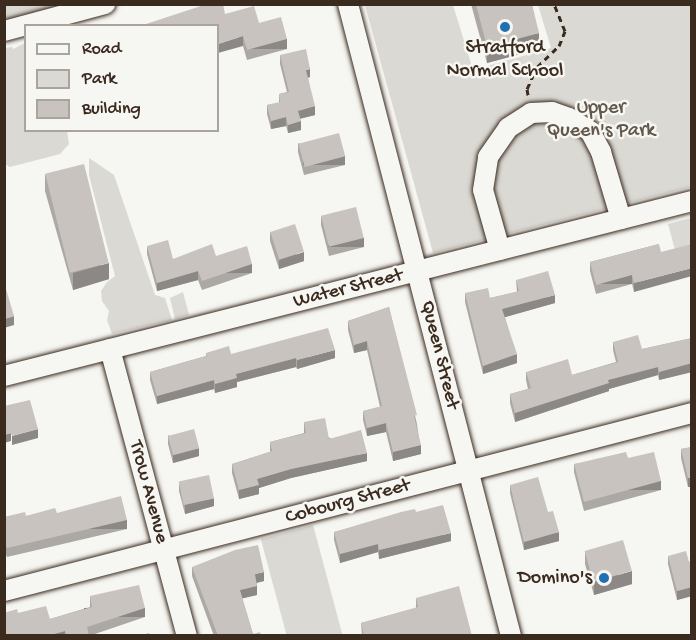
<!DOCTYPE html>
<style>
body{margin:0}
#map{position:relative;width:696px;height:640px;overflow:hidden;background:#f6f6f2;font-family:"Gochi Hand",sans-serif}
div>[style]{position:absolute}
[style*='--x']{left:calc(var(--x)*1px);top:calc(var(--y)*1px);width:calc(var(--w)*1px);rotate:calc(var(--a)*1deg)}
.green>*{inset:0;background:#dad9d3;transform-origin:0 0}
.path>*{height:3px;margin-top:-1.5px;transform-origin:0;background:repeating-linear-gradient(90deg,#3b2a1e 0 6px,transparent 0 10.5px)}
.roads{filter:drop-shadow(0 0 2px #3b2a1e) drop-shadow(0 0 2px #3b2a1e)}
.minor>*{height:20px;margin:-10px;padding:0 10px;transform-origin:10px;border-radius:10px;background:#f6f6f2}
.wall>*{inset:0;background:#aca8a3}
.shaded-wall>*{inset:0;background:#8c8885;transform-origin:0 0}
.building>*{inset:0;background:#c8c3be;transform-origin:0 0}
.dots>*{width:16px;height:16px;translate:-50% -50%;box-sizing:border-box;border:3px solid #f6f6f2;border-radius:50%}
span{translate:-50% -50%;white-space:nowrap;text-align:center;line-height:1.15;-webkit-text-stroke:5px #f6f6f2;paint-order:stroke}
.poi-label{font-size:20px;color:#3b2a1e}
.right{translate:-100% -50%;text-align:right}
.park-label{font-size:20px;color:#63564b}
.street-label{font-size:20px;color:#3b2a1e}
.frame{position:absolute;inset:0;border:6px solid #3b2a1e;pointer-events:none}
.legend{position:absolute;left:24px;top:24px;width:195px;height:108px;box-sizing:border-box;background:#f6f6f2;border:2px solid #aba49d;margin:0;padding:8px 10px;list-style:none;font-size:18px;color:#3b2a1e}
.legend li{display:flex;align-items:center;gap:12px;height:30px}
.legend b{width:30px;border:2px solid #aba49d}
</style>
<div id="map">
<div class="green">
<i style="clip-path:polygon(5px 5px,71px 5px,5px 22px)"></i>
<i style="clip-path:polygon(365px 5px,453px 5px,473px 70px,551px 48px,538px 5px,691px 5px,691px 187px,433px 253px)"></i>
<i style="clip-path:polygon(25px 43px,26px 130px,67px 131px,69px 144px,60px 154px,10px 167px,5px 164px,5px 48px,12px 47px,13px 49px)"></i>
<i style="clip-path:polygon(89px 158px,114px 175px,155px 295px,165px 298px,172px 320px,112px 334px,107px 320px,109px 311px,102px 301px,101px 291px,107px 282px,115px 276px,89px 175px)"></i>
<i style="clip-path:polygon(691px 218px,691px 245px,675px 250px,668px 224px)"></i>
<i style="clip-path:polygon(183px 292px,189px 315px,175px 319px,170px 298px)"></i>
<i style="left:313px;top:525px;width:114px;height:54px;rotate:75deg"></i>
</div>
<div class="path">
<i style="--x:528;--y:95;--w:6;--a:-99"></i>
<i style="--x:527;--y:89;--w:24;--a:-66"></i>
<i style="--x:537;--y:67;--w:30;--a:-44"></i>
<i style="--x:559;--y:46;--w:16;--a:-68"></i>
<i style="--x:565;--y:31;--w:29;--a:-112"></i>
</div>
<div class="roads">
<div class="minor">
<i style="--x:348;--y:4;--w:653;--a:75.54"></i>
<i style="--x:4;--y:31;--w:105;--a:-15"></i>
<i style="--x:500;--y:250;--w:62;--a:-105.8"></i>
<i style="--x:483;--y:190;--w:33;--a:-81"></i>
<i style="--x:488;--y:157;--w:35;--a:-55"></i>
<i style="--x:508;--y:128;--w:27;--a:-33"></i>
<i style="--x:531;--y:113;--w:21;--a:-3"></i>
<i style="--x:552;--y:112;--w:18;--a:19"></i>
<i style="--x:569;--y:118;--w:25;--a:32"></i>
<i style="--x:590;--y:131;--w:24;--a:62"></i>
<i style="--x:601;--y:152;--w:70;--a:73.4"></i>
<i style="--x:110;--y:349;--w:297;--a:75"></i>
<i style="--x:4;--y:376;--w:710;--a:-14.27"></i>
<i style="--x:4;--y:591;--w:711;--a:-14.51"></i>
</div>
</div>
<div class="wall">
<i style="clip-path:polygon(471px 4px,532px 4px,539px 49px,487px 63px)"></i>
<i style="clip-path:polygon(225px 14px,259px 23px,287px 49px,247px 60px,243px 46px)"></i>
<i style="clip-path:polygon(280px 55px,310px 77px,308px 78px,315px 115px,300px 119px,301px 130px,288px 133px,286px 126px,271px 129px,267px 114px,267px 105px,279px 103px,279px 94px,287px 92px,280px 64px)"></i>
<i style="clip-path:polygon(298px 143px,345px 165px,304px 175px,298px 152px)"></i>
<i style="clip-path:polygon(45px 174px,109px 279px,73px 290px,45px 191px)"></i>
<i style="clip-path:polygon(321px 216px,364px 247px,329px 256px,321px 225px)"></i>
<i style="clip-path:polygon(270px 232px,304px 261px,279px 269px,270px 241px)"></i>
<i style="clip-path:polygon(659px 244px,634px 292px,632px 284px,596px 294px,590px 271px,590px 262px)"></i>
<i style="clip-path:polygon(147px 246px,173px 259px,216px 256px,252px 273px,202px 290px,198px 280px,157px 291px,147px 254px)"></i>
<i style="clip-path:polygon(516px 280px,555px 303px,505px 317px,517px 363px,483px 374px,465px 302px,465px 293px,490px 298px,517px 292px)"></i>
<i style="clip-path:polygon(389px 307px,417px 424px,421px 454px,393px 461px,386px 432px,367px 436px,363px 420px,363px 411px,380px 407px,367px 350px,354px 353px,348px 330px,348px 321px)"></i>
<i style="clip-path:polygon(692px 338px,692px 372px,659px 380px,658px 375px,609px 389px,609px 391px,515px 422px,510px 403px,510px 394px,528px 389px,526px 380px,526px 372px,572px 375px,616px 362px,613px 350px,613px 342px,642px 349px)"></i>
<i style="clip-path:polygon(206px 353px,231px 354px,335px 358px,297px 369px,296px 367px,237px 382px,237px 387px,215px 393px,214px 389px,157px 404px,150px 380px,150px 372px,206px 356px)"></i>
<i style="clip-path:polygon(304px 422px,367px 461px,291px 478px,259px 488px,259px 494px,239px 499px,232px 473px,232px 464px,270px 452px,270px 442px,304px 433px)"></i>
<i style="clip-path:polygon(168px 435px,199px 456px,173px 463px,168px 444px)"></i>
<i style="clip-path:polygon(692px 447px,688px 487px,681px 458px,681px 449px)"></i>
<i style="clip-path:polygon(628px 458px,661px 490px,584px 511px,574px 472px,574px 464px)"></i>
<i style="clip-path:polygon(179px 483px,214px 506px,185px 514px,179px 491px)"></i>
<i style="clip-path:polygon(510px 485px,548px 512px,559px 541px,524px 550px,510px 493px)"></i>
<i style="clip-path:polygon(416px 512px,451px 541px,379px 559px,378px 552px,340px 563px,334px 540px,334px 532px)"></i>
<i style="clip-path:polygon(57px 513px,127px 529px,7px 557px,4px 550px,4px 517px,26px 516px)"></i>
<i style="clip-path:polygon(585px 551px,632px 584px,594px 595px,585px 564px)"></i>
<i style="clip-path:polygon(668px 556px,689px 562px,692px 561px,692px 596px,677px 600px,668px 564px)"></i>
<i style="clip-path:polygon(192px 567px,264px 581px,257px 583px,257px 595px,242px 598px,253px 634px,261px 636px,214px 636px,192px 576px)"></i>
<i style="clip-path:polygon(90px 596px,145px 617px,89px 636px,4px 636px,18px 613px,50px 619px,90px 607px)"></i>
<i style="clip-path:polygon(416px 598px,472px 636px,362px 636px,361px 623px,416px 608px)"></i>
</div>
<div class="shaded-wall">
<i style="clip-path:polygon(539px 33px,539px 49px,487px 63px,487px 47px)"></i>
<i style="clip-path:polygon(243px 36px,243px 46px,218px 53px,218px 44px)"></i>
<i style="left:287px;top:39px;width:10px;height:41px;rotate:90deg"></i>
<i style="clip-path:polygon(310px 69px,310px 77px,306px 78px,306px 70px)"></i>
<i style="clip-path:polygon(315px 106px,315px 115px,298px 119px,298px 111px)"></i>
<i style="clip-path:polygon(286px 117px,286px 126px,271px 129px,271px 121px)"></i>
<i style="clip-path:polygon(301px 121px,301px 130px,288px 133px,288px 125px)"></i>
<i style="left:345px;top:156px;width:9px;height:42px;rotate:90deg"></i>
<i style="left:364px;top:238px;width:9px;height:36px;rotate:90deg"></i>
<i style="clip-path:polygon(304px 252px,304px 261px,279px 269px,279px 260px)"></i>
<i style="clip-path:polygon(109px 263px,109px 279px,73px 290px,73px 273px)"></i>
<i style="left:252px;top:264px;width:9px;height:53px;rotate:90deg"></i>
<i style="clip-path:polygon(692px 268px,692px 276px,634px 292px,634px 283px)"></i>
<i style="clip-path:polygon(198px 271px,198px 280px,157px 291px,157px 283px)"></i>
<i style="left:632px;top:275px;width:9px;height:37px;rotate:90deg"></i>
<i style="clip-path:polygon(555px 295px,555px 303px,502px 318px,502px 309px)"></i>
<i style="clip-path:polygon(14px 316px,14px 325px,4px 328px,4px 319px)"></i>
<i style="clip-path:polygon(367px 341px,367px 350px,354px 353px,354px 345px)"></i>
<i style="clip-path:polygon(335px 350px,335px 358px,297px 369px,297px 360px)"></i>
<i style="clip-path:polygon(517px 354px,517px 363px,483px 374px,483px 366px)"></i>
<i style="clip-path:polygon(296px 358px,296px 367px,237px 382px,237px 387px,215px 393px,215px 384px,236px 374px)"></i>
<i style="clip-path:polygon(692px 363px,692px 372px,659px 380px,659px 372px)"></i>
<i style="clip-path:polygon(658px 367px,658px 375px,609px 389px,609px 391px,515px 422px,515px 413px,608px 380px)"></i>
<i style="clip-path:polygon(214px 380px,214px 389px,157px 404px,157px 396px)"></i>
<i style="clip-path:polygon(386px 423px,386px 432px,367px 436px,367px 428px)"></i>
<i style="clip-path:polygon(38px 429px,38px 438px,12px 445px,12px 436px)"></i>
<i style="clip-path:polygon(11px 433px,11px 441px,4px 443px,4px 435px)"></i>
<i style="clip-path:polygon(421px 445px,421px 454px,393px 461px,393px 452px)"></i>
<i style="clip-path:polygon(199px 448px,199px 456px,173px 463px,173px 454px)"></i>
<i style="clip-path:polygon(367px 453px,367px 461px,291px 478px,259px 488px,259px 494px,239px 499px,239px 490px,257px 479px,291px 469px)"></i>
<i style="left:688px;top:478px;width:4px;height:9px"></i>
<i style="left:661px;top:481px;width:9px;height:80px;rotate:90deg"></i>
<i style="clip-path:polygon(214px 498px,214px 506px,185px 514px,185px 505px)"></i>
<i style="left:127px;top:520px;width:9px;height:123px;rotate:90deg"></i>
<i style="clip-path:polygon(559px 532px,559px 541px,524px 550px,524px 542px)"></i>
<i style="clip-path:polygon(451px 533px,451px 541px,379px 559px,379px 550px)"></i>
<i style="clip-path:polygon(378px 544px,378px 552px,340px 563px,340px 554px)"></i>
<i style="clip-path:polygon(632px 571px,632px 584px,594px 595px,594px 582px)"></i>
<i style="clip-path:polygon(264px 572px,264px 581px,255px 583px,255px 574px)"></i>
<i style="clip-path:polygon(257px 586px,257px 595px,240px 599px,240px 590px)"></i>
<i style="clip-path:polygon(692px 587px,692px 596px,677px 600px,677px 591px)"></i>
<i style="left:145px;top:608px;width:9px;height:61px;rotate:90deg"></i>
<i style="clip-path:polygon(65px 631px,65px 636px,47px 636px)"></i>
</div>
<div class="building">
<i style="clip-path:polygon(207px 4px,223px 4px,225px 14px,254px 6px,259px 23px,281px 17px,287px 39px,247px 50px,243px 36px,218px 44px,218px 26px,140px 26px)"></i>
<i style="clip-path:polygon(476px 4px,532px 4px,539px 33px,487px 47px)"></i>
<i style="clip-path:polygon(306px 49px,310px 69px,306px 70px,315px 106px,298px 111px,301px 121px,288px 125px,286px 117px,271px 121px,267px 105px,280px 102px,279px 94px,289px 92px,280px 55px)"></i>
<i style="left:339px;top:133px;width:24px;height:42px;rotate:75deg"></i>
<i style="left:84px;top:164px;width:102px;height:40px;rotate:76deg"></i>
<i style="left:356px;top:207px;width:32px;height:36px;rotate:76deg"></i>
<i style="left:295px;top:224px;width:29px;height:26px;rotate:72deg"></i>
<i style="clip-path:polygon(168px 240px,173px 259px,212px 244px,216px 256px,247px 246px,252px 264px,202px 281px,198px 271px,157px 283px,147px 246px)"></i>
<i style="clip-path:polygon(659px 244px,661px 252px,692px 244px,692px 268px,634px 283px,632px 275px,596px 285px,590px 262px)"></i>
<i style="clip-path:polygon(548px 271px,555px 295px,502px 309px,517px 354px,483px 366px,465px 293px,488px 288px,490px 298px,519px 291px,516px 280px)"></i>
<i style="clip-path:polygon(4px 282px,14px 316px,4px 319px)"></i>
<i style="clip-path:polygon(389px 307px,417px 415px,414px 416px,421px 445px,393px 452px,386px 423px,367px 428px,363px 411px,382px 406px,367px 341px,354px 345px,348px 321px)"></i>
<i style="clip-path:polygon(328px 328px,335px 350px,297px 360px,296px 358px,236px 374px,237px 378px,215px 384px,214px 380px,157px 396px,150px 372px,207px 356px,206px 353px,229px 346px,231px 354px)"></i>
<i style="clip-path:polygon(638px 335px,642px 349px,692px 338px,692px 363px,659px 372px,658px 367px,608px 380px,609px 383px,515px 413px,510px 394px,531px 388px,526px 372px,568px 359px,572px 375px,618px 362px,613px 342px)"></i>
<i style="clip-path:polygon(30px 400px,38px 429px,12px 436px,11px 433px,4px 435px,4px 406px)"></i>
<i style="clip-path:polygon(325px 418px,329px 439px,361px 430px,367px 453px,291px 469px,257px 479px,259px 485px,239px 490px,232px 464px,272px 451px,270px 442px,306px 433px,304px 422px)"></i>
<i style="left:194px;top:429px;width:20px;height:27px;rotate:75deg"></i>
<i style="clip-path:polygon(692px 447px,692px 478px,688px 478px,681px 449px)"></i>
<i style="clip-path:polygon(626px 452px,628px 458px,654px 452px,661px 481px,584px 502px,574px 464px)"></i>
<i style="left:209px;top:475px;width:24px;height:31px;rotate:78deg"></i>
<i style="clip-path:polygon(538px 477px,548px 512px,553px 511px,559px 532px,524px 542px,510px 485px)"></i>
<i style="clip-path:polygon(121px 496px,127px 520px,7px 548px,4px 542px,4px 517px,25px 512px,26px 516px,55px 508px,57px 513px)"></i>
<i style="clip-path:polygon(443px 505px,451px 533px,379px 550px,378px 544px,340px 554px,334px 532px,401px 512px,415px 509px,416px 512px)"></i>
<i style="left:623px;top:540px;width:32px;height:40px;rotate:74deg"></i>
<i style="clip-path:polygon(258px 545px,264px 572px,255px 574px,257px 586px,240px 590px,253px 634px,260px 632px,261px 636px,218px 636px,192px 567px,235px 550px)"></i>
<i style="clip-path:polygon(686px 551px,689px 562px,692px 561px,692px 587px,677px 591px,668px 556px)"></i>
<i style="clip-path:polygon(139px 585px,145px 608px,87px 627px,89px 636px,66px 636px,65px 631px,47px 636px,4px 636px,4px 613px,17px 609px,18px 613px,46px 606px,50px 619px,92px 607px,90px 596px)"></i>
<i style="clip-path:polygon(459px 586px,472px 636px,364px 636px,361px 623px,418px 607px,416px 598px)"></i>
<i style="clip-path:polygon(149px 633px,150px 636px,137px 636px)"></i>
</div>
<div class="dots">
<i style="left:505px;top:27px;background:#1f6fb2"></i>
<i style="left:604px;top:578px;background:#1f6fb2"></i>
</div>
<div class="poi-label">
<span style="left:505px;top:60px">Stratford<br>Normal School</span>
<span class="right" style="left:592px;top:578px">Domino's</span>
</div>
<div class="park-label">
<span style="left:601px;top:120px">Upper<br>Queen's Park</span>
</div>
<div class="street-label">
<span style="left:348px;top:289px;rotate:-14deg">Water Street</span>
<span style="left:439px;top:355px;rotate:76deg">Queen Street</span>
<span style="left:148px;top:492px;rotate:75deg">Trow Avenue</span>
<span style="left:348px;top:502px;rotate:-15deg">Cobourg Street</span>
</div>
<div class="frame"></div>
<ul class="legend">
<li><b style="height:8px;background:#f6f6f2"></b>Road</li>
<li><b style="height:16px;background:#dad9d3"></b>Park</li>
<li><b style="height:16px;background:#c8c3be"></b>Building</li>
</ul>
</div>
